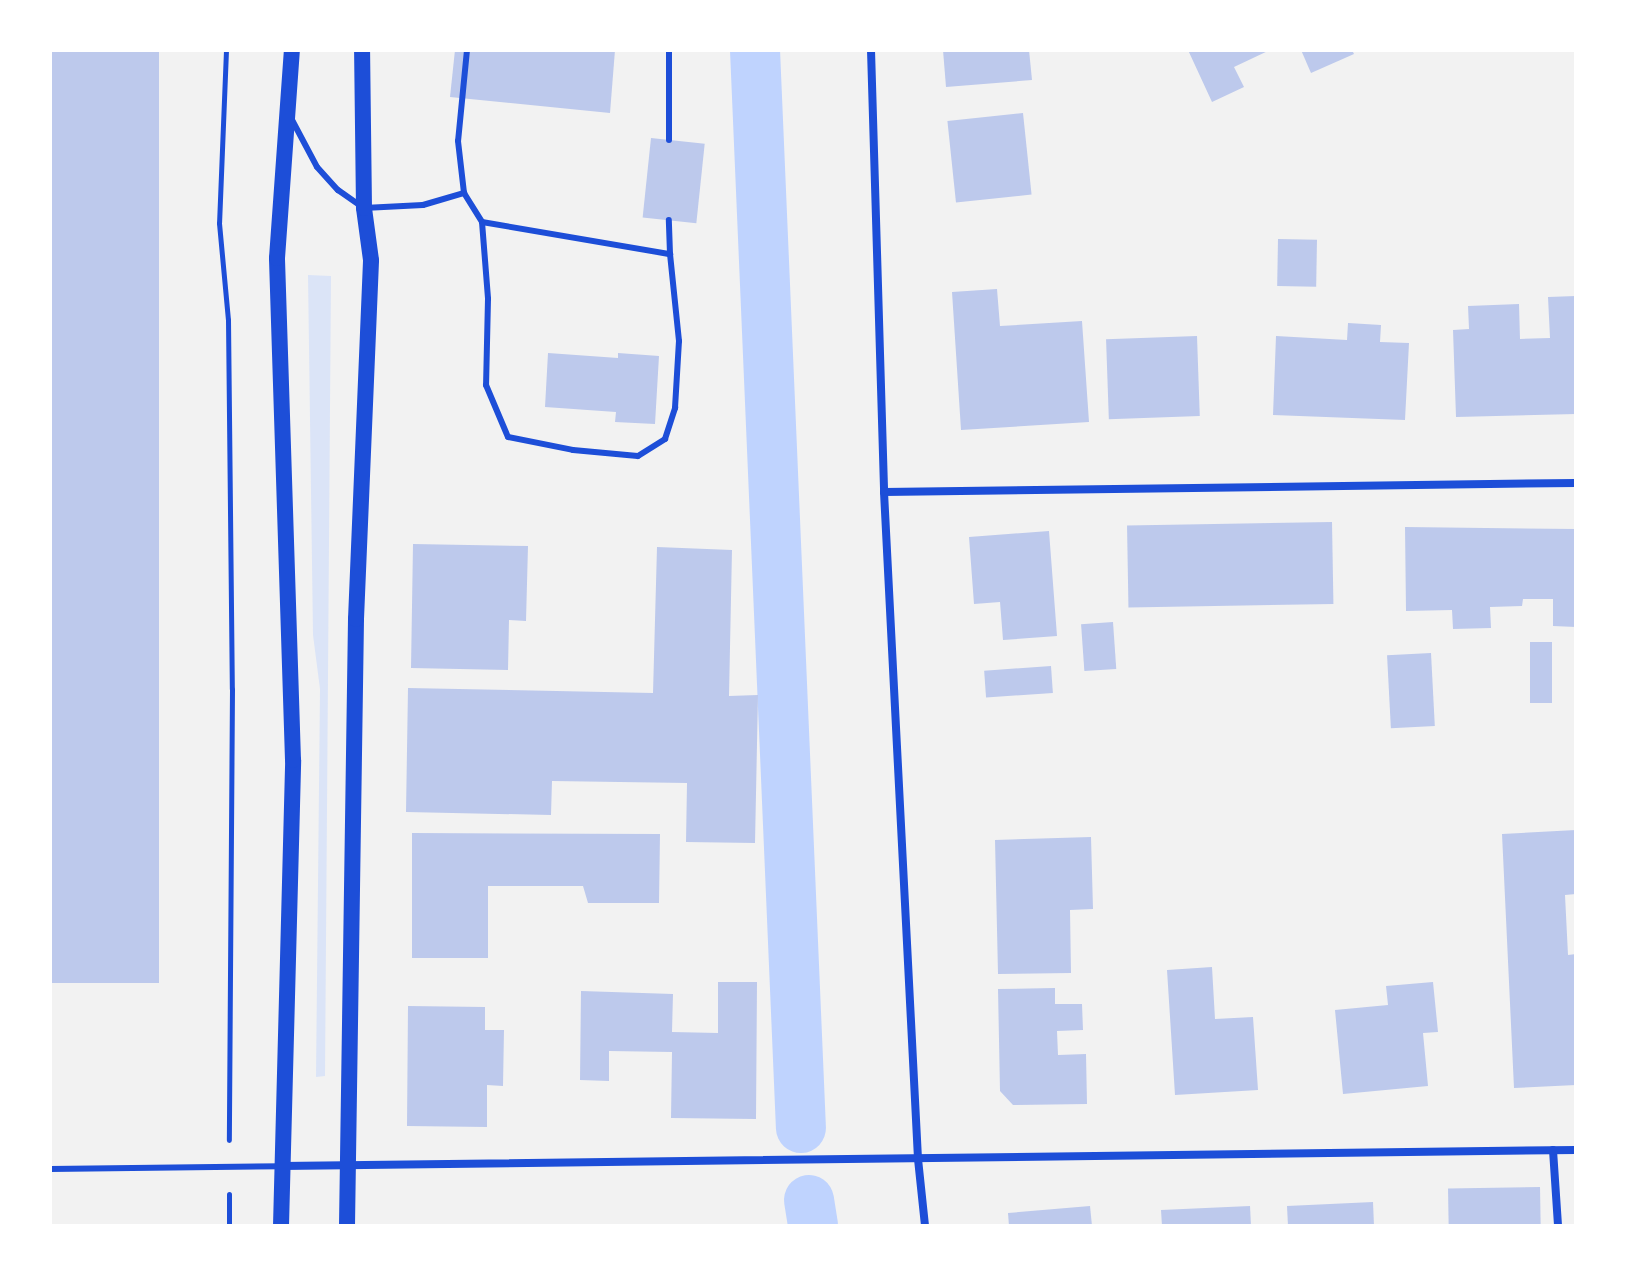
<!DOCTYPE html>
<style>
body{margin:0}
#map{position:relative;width:1626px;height:1276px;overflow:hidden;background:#f2f2f2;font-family:Barlow,sans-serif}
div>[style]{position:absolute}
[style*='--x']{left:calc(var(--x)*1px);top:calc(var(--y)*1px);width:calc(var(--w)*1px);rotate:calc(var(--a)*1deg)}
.green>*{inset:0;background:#dbe4f7}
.canal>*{height:50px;margin:-25px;padding:0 25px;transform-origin:25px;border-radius:25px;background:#bfd3fe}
.building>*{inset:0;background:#bdc9ec;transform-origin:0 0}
.path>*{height:5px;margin:-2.5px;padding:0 2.5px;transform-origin:2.5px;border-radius:2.5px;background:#1d4ed8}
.service>*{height:6px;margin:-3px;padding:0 3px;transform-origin:3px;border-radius:3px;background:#1d4ed8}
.minor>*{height:8px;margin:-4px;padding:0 4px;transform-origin:4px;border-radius:4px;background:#1d4ed8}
.secondary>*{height:16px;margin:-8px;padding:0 8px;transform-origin:8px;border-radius:8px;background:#1d4ed8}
span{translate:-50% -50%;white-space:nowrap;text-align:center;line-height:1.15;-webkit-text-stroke:8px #fff;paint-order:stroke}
.frame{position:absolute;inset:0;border:52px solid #fff;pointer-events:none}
</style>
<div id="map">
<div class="green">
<i style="clip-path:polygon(308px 275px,331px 276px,325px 1076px,316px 1077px,320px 689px,313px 635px)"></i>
</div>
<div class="canal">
<i style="--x:755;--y:50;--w:1079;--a:87.56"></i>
<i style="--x:809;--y:1200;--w:26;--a:81"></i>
</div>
<div class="building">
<i style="left:50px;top:50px;width:109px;height:933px"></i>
<i style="clip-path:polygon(455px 50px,615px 50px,610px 113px,450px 97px)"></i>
<i style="clip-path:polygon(943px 50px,1029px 50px,1032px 80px,946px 87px)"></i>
<i style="clip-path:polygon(1188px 50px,1270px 50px,1234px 67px,1244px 87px,1212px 102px)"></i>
<i style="clip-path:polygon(1301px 50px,1352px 50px,1354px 54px,1311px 73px)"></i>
<i style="left:1023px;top:113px;width:82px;height:76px;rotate:84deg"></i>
<i style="left:651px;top:138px;width:54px;height:80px;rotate:6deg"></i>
<i style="left:1278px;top:239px;width:39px;height:47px;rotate:1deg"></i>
<i style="clip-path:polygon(997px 289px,1000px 326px,1082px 321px,1089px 422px,961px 430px,952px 292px)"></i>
<i style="clip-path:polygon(1576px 296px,1576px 414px,1456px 417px,1453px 330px,1469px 329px,1468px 306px,1519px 304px,1520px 339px,1550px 338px,1548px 297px)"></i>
<i style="clip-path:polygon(1348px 323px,1381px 325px,1380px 342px,1409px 343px,1405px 420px,1273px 415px,1276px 336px,1347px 340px)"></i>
<i style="left:1197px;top:336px;width:80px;height:91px;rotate:88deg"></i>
<i style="clip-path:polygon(548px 353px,618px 358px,618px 353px,659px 356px,655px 424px,615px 422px,616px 412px,545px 407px)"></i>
<i style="left:1332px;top:522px;width:82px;height:205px;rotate:89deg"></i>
<i style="clip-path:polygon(1405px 527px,1576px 529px,1576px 627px,1553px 626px,1553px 599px,1523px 599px,1522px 606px,1490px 607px,1491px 628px,1453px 629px,1452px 610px,1406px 611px)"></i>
<i style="clip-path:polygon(1049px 531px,1057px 636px,1003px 640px,1000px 602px,974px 604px,969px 537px)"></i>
<i style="clip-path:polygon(413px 544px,528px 546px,526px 621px,509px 620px,508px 670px,411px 668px)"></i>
<i style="clip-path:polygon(657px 547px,732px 550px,729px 696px,758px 695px,755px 843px,686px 842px,687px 783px,552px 781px,551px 815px,406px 812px,408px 688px,653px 693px)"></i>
<i style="left:1113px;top:622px;width:47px;height:32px;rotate:86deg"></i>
<i style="left:1530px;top:642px;width:22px;height:61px"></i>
<i style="left:1431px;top:653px;width:73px;height:44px;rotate:87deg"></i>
<i style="left:1051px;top:666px;width:27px;height:67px;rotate:86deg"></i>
<i style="clip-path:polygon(1576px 830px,1576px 894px,1565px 895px,1568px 955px,1576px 954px,1576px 1085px,1514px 1088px,1502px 834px)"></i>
<i style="clip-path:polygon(412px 833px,660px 834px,659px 903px,588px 903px,583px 886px,488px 886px,488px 958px,412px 958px)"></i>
<i style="clip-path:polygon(1091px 837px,1093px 909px,1070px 910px,1071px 973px,998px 974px,995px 840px)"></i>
<i style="clip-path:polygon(1212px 967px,1215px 1019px,1253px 1017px,1258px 1090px,1175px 1095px,1167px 970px)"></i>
<i style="clip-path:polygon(718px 982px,757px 982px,756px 1119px,671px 1118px,672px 1052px,609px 1051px,609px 1081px,580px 1080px,581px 991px,673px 994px,672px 1032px,718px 1033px)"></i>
<i style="clip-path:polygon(1433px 982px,1438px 1032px,1423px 1033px,1428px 1086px,1343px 1094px,1335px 1010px,1388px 1005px,1386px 986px)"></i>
<i style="clip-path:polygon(1055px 988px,1055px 1004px,1082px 1004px,1083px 1030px,1057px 1031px,1058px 1055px,1086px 1054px,1087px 1104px,1013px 1105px,1000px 1091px,998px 989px)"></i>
<i style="clip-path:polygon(408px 1006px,485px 1007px,485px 1030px,504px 1030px,503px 1086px,487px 1085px,487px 1127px,407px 1126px)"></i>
<i style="left:1540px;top:1187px;width:39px;height:92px;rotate:89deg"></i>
<i style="clip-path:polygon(1373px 1202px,1374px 1226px,1288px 1226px,1287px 1206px)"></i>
<i style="clip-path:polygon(1090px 1206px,1092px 1226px,1009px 1226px,1008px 1213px)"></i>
<i style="clip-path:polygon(1250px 1206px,1251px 1226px,1162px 1226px,1161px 1210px)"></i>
</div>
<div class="path">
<i style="--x:226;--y:50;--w:173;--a:92.3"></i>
<i style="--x:219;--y:223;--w:97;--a:84.7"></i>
<i style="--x:228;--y:320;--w:369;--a:89.4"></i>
<i style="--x:232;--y:689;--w:451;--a:90.4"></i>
<i style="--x:229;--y:1226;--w:32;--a:-90"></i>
</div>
<div class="service">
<i style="--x:467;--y:50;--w:91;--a:95.6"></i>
<i style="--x:458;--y:141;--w:52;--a:83.4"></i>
<i style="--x:464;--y:193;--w:34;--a:58"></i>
<i style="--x:482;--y:222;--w:191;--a:9.7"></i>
<i style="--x:670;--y:254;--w:34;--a:-92"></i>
<i style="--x:669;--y:50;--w:90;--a:90"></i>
<i style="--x:291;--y:118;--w:55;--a:62"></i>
<i style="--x:317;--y:167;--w:31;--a:48"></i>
<i style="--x:338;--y:190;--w:32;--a:35"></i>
<i style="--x:364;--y:208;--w:59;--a:-2.9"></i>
<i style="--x:423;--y:205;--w:43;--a:-16.3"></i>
<i style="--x:482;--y:222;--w:77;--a:85.5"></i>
<i style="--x:488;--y:299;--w:86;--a:91.3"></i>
<i style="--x:486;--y:385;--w:56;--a:67.1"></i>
<i style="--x:508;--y:437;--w:66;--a:11.3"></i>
<i style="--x:573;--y:450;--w:65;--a:5.3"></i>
<i style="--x:638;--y:456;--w:32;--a:-32"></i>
<i style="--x:665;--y:439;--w:33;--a:-72"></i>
<i style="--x:675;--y:408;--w:67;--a:-86.6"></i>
<i style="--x:679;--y:341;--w:87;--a:-95.9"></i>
<i style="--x:50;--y:1169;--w:232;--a:-0.7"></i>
</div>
<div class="minor">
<i style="--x:871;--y:50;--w:442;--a:88.3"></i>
<i style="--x:884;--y:492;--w:668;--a:87.08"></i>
<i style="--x:918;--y:1159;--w:67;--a:84"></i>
<i style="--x:884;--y:492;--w:692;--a:-0.75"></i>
<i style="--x:1553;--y:1150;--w:76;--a:86.2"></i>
<i style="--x:282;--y:1166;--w:1294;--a:-0.71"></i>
</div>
<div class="secondary">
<i style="--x:281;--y:1226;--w:466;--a:-88.5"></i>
<i style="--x:293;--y:760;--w:502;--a:-91.83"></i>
<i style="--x:277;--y:258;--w:209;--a:-85.9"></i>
<i style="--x:347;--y:1226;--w:607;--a:-89.15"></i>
<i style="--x:356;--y:619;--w:359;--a:-87.6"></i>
<i style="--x:371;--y:260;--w:52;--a:-97.7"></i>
<i style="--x:364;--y:208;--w:158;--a:-90.7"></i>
</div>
<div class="frame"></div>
</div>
